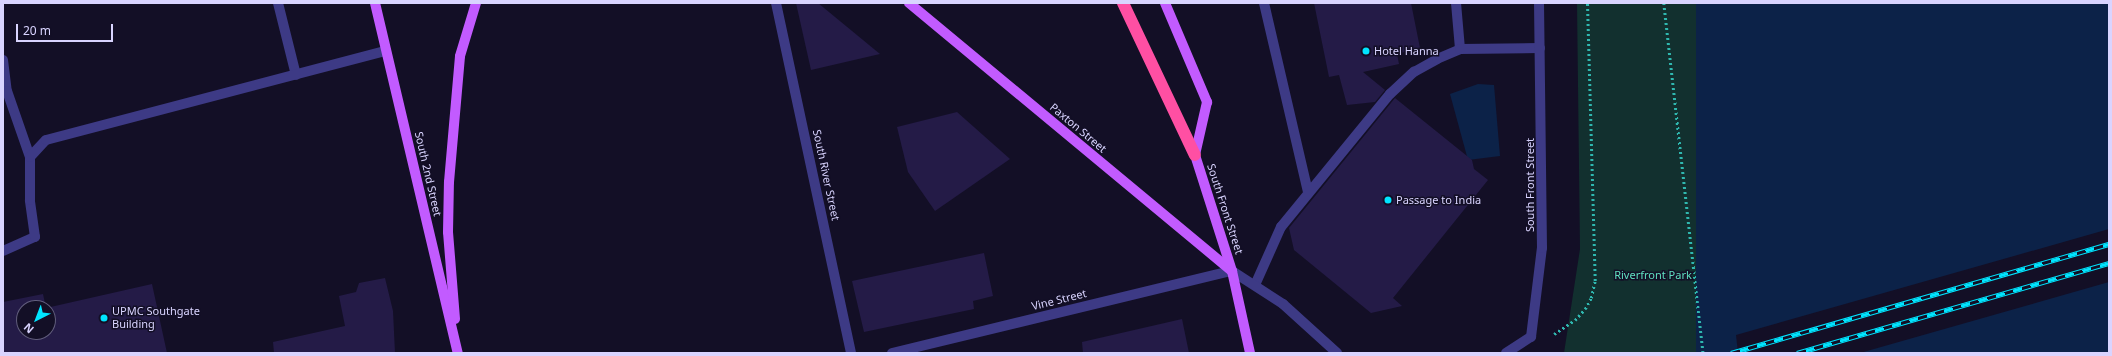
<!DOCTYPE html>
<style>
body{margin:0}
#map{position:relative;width:2112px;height:356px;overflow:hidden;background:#130f26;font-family:"Noto Sans",sans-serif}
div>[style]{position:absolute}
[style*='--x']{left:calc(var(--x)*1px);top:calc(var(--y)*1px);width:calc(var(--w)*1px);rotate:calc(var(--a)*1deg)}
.green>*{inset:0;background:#12302f}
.water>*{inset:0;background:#0c2248;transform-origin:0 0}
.pier>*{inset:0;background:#130f26}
.building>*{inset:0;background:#241b47}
.path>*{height:2.5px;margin-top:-1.25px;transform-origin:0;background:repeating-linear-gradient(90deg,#2fb8b0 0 2px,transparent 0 5px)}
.lane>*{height:10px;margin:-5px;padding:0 5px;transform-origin:5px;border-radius:5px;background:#3d3a85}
.street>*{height:10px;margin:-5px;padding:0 5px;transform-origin:5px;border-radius:5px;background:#3d3a85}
.primary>*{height:10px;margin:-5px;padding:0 5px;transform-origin:5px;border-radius:5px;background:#c25bff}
.highway>*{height:12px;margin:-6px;padding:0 6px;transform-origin:6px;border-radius:6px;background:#ff4fa3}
.rail>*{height:4.5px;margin-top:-2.25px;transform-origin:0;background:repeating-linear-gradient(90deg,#130f26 0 9px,#00e5ff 0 18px);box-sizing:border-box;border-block:1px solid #00e5ff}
.dots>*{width:11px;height:11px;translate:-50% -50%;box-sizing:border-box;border:2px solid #130f26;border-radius:50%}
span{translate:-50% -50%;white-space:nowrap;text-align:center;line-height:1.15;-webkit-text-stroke:3px #130f26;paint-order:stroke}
.poi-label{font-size:11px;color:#d9d4ff}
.left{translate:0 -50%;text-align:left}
.street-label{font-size:11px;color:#d9d4ff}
.park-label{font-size:11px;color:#5fe0c0}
.frame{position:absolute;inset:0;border:4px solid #d9d4ff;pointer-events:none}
.north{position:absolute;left:16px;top:300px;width:40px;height:40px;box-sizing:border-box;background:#130f26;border:1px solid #625e7d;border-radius:50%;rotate:222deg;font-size:11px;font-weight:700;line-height:16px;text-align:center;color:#d9d4ff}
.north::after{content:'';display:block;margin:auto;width:14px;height:18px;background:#00e5ff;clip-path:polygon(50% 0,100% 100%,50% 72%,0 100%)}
.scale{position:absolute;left:16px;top:24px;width:97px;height:18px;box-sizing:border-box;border:2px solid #d9d4ff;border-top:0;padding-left:5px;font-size:12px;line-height:14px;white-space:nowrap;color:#d9d4ff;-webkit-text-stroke:3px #130f26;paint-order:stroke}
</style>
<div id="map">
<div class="green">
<i style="clip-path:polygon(1577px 3px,1697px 3px,1740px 353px,1564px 353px,1580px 249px)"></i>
</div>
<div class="water">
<i style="left:1696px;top:3px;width:413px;height:353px"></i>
<i style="clip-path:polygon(1478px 84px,1494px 85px,1500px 156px,1468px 160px,1450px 94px)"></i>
</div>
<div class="pier">
<i style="clip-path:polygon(2109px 229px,2109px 282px,1860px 353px,1738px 353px,1736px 335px)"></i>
</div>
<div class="building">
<i style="clip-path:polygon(796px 3px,818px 3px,880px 54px,811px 70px)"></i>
<i style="clip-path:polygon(1314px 3px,1411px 3px,1420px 48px,1397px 54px,1399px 64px,1363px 72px,1385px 90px,1375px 102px,1347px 105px,1339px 75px,1329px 77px)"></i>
<i style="clip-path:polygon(1395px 98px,1472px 160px,1474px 169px,1488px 180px,1393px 298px,1402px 306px,1371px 313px,1294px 250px,1289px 228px)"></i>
<i style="clip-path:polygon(957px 112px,1010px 159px,935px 211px,908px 172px,897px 127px)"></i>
<i style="clip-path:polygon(984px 253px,993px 296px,973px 301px,974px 309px,864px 332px,852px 281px)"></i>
<i style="clip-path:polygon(385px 278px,393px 311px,395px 353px,274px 353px,273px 342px,345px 326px,339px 296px,356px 292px,359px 283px)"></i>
<i style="clip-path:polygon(evenodd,152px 284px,167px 353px,3px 353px,3px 302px,43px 294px,46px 308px,152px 284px,24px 308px,48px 308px,48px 332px,24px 332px,24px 308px)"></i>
<i style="clip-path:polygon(1182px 319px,1189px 353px,1083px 353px,1082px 342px)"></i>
</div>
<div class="path">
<i style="--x:1664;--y:3;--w:352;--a:83.6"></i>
<i style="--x:1554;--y:334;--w:25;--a:-34"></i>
<i style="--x:1575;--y:320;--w:15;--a:-48"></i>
<i style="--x:1585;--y:309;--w:13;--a:-61"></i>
<i style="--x:1591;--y:298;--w:17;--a:-77"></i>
<i style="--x:1595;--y:281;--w:278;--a:-91.6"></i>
</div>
<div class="lane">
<i style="--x:278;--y:3;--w:74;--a:76"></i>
<i style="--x:1264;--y:3;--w:194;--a:76.9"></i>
<i style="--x:1456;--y:3;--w:46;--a:85"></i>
<i style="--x:3;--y:60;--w:31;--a:83"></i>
<i style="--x:7;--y:91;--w:70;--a:70.8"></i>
<i style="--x:3;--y:251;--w:35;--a:-24"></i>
<i style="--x:35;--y:237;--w:37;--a:-98"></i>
<i style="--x:30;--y:200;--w:43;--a:-90"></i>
<i style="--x:30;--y:157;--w:23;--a:-47"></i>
<i style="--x:46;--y:140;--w:351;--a:-14.7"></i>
<i style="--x:1255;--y:285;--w:64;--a:-65.9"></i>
<i style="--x:1281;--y:227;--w:172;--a:-50.7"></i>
<i style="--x:1390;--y:94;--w:33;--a:-43"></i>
<i style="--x:1414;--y:72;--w:26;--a:-29"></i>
<i style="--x:1437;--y:59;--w:25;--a:-23"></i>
<i style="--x:1460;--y:49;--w:80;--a:-0.7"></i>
</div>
<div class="street">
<i style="--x:776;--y:3;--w:358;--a:77.9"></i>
<i style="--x:892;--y:353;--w:350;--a:-13.6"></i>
<i style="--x:1232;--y:271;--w:61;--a:32.9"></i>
<i style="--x:1283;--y:304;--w:73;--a:42.2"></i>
<i style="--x:1506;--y:353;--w:30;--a:-33"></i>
<i style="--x:1531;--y:337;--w:90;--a:-83"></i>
<i style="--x:1542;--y:248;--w:245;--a:-90.7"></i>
</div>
<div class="primary">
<i style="--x:375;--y:3;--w:360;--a:76.7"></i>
<i style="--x:909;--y:3;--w:420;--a:39.7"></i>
<i style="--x:1165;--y:3;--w:108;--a:67"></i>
<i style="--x:1207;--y:102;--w:54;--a:102.8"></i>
<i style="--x:1195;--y:155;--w:122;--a:72.3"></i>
<i style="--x:1232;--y:271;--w:84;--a:77.6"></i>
<i style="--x:455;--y:319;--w:87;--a:-94.6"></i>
<i style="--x:448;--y:232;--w:50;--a:-88.9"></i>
<i style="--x:449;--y:182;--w:126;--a:-85"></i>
<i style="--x:460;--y:56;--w:55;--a:-73.2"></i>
</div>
<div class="highway">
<i style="--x:1123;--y:3;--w:168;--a:64.7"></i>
</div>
<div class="rail">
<i style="--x:1731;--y:353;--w:393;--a:-16.1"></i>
<i style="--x:1797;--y:353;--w:325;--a:-16.1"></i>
</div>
<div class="dots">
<i style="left:1366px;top:51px;background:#00e5ff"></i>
<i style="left:1388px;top:200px;background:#00e5ff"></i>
<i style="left:104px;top:318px;background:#00e5ff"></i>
</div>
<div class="poi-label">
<span class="left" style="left:1374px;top:51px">Hotel Hanna</span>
<span class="left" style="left:1396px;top:200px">Passage to India</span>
<span class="left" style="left:112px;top:318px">UPMC Southgate<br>Building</span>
</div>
<div class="street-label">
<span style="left:1078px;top:128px;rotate:40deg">Paxton Street</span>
<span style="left:428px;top:174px;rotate:77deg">South 2nd Street</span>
<span style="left:826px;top:175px;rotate:78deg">South River Street</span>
<span style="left:1530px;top:185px;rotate:-90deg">South Front Street</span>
<span style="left:1225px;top:209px;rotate:72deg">South Front Street</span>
<span style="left:1059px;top:300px;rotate:-14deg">Vine Street</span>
</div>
<div class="park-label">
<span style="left:1653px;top:275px">Riverfront Park</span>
</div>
<div class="frame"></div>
<div class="north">N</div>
<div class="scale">20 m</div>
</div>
